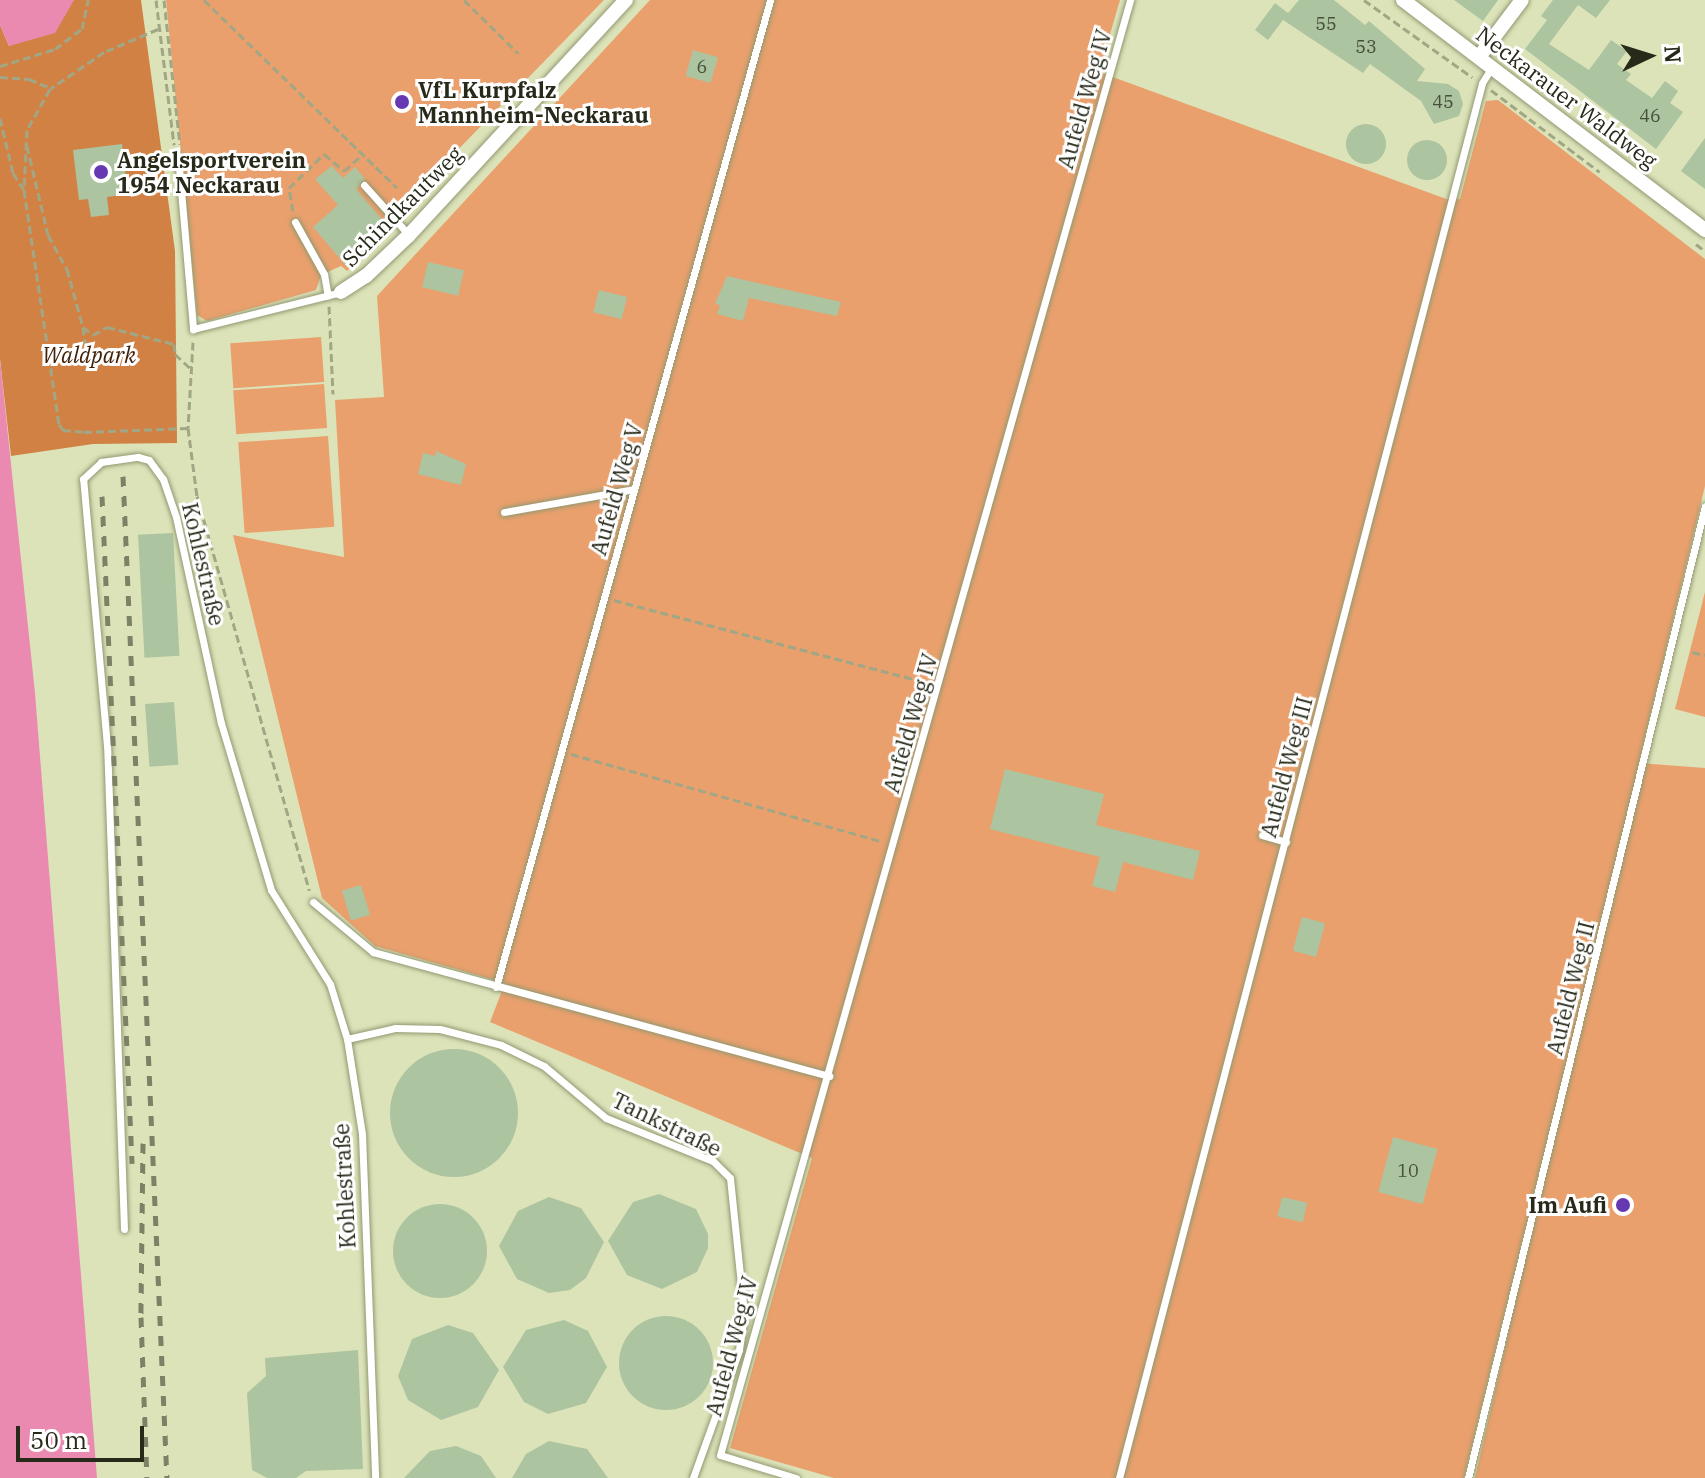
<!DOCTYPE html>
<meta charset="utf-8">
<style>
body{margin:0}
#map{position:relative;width:1705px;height:1478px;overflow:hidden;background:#dce3b9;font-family:"IBM Plex Serif",serif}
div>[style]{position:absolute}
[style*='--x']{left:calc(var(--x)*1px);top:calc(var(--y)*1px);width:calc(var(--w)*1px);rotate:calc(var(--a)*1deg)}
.green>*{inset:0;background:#e9a06d;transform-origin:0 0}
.forest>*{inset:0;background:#d28145}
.water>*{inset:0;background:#eb8ab1}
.building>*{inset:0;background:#acc4a0;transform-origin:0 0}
.round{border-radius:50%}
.path>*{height:3px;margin-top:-1.5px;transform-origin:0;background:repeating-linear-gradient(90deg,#a1a685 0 8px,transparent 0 12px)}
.roads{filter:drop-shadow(0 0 2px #929871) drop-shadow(0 0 2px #929871)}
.service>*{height:7px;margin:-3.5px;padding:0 3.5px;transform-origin:3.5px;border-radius:3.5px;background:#fff}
.minor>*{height:14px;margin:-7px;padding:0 7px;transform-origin:7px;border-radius:7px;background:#fff}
.rail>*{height:5px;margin-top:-2.5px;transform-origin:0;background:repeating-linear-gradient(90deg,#7d8165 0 10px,transparent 0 20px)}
.dots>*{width:22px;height:22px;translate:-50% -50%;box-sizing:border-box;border:4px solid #fff;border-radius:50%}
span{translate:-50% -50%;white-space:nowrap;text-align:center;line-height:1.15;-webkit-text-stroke:6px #fff;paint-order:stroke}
.number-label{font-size:18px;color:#48503b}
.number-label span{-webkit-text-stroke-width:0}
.poi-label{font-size:22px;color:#272919;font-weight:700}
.left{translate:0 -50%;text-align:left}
.right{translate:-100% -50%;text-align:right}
.street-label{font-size:22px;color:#272919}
.park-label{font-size:22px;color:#412107;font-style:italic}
.north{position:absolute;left:1609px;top:16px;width:80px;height:80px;-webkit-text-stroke:6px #fff;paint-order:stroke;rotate:86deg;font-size:22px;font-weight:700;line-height:32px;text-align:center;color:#272919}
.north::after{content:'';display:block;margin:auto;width:28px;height:36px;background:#272919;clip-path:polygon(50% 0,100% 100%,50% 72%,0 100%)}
.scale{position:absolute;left:16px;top:1426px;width:128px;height:36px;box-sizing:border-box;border:4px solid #272919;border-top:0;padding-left:10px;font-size:24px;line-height:28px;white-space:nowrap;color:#272919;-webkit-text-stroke:6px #fff;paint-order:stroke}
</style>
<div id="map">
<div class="green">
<i style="clip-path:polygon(166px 0,604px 0,405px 204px,392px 231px,347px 271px,341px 266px,321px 275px,316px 290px,207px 321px,197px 315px)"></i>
<i style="clip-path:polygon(650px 0,1120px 0,1099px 72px,1449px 200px,1460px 199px,1486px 101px,1498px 100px,1705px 259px,1705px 486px,1639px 763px,1705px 768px,1705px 1478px,1475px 1478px,1621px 840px,1464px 1478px,834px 1478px,730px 1448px,812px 1158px,490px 1022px,505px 983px,375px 946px,322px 898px,233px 535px,344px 557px,335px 400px,384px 397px,377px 296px)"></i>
<i style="left:321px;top:337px;width:45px;height:91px;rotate:86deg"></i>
<i style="left:324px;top:384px;width:44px;height:91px;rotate:86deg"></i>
<i style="left:328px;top:436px;width:91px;height:90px;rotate:86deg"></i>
<i style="clip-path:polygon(1705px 592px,1705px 717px,1675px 709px)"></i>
</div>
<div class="forest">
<i style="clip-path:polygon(74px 0,141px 0,175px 251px,177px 443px,93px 444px,11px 456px,0 359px,0 25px,9px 46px)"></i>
</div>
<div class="water">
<i style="clip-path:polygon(0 0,74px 0,55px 33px,9px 46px,0 25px)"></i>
<i style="clip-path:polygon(0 359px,35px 693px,97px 1478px,0 1478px)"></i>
</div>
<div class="building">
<i style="clip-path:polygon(1299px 0,1334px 0,1365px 25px,1369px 21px,1425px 69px,1417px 81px,1448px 84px,1459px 91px,1463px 104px,1459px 116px,1434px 124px,1421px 101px,1370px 64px,1363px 73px,1283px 20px,1268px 40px,1255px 30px,1275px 3px,1288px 13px)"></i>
<i style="clip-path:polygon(1454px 0,1498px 0,1483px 21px)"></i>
<i style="clip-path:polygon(1553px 0,1610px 0,1596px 18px,1578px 5px,1549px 44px,1589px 70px,1611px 40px,1627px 51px,1617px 64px,1631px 74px,1626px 80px,1652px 98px,1665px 81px,1678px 91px,1670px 103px,1683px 112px,1656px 149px,1525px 49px,1547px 20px,1541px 16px)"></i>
<i style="left:693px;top:50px;width:26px;height:27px;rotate:16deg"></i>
<i class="round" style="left:1346px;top:124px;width:40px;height:40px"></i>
<i style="clip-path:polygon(1705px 138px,1705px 189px,1681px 171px)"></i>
<i class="round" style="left:1407px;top:140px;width:40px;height:40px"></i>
<i style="clip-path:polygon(122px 144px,128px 194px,107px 197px,109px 215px,91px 217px,88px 199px,79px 200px,73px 150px)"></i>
<i style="clip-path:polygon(332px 166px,343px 178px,355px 167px,365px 179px,356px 189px,391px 230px,348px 268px,313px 227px,338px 205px,315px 179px)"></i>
<i style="left:428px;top:262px;width:37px;height:26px;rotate:13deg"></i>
<i style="clip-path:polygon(727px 276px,841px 302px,837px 316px,749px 298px,743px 321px,717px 314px,720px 305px,715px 304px)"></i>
<i style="left:599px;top:290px;width:29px;height:23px;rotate:14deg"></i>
<i style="clip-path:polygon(436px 451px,466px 464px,461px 485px,418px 474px,423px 453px,435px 456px)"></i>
<i style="left:173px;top:533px;width:123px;height:35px;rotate:87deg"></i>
<i style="left:174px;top:702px;width:63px;height:29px;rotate:86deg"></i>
<i style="clip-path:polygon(1005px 769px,1104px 794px,1096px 825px,1200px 851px,1193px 880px,1123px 862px,1115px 892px,1092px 886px,1100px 857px,990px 829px)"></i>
<i style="left:361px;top:885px;width:31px;height:20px;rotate:73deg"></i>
<i style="left:1302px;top:917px;width:24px;height:35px;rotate:15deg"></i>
<i class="round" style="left:390px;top:1049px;width:128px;height:128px"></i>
<i style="left:1393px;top:1137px;width:46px;height:57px;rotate:15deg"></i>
<i style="clip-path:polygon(659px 1194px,696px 1209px,708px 1234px,708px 1248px,697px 1272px,662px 1289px,627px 1275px,608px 1241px,633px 1202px)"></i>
<i style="clip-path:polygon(549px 1197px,581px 1208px,604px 1242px,586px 1278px,570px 1290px,549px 1293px,517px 1279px,499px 1246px,518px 1211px)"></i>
<i style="left:1282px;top:1197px;width:26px;height:20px;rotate:13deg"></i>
<i class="round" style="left:393px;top:1204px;width:94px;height:94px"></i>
<i class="round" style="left:619px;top:1316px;width:94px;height:94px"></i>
<i style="clip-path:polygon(564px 1320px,588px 1331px,607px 1367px,586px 1403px,548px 1414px,524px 1402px,503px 1367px,526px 1330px)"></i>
<i style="clip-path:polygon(448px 1325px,473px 1333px,499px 1370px,478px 1407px,441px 1420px,408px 1400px,398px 1376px,412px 1339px)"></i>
<i style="clip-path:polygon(358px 1350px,363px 1469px,306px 1471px,296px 1478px,267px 1478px,252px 1470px,247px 1393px,266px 1376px,265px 1358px)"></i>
<i style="clip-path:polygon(549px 1441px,587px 1449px,608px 1478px,512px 1478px,526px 1454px)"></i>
<i style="clip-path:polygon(456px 1446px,481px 1456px,496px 1478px,404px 1478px,430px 1451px)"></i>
</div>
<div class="path">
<i style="--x:156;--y:0;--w:146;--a:82.9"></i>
<i style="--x:164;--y:0;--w:145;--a:83.7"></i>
<i style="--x:204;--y:0;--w:269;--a:44.2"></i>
<i style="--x:464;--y:0;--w:76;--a:44.5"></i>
<i style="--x:1364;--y:0;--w:133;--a:35.5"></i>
<i style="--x:158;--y:29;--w:59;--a:156.9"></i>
<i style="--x:104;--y:52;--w:65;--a:145.6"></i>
<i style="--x:50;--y:89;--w:47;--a:119.3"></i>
<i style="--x:27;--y:130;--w:60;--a:92.9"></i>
<i style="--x:24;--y:190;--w:237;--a:81.5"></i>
<i style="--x:59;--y:424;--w:7;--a:56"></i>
<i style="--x:63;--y:430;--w:21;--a:5"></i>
<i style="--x:84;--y:432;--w:104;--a:-2.2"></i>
<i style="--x:0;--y:66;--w:58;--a:-17.2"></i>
<i style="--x:55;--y:49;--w:34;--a:-37"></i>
<i style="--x:82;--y:29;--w:30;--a:-78"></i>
<i style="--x:0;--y:77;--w:29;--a:4"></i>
<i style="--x:29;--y:79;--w:23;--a:23"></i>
<i style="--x:1491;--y:90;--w:136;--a:37"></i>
<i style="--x:0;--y:118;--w:57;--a:76.7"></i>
<i style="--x:13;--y:173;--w:20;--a:57"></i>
<i style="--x:27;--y:146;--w:91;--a:76.7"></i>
<i style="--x:48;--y:235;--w:39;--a:61"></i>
<i style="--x:67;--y:269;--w:60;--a:74.6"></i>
<i style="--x:83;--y:327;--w:13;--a:39"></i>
<i style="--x:93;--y:335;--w:16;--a:-30"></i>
<i style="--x:107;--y:327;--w:69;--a:14.2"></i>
<i style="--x:174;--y:344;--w:10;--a:84"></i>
<i style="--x:175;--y:354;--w:22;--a:43"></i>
<i style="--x:293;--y:211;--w:23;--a:-100"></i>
<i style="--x:289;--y:188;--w:49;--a:-44.2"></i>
<i style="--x:324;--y:154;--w:26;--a:40"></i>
<i style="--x:344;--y:171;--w:25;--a:-42"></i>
<i style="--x:1696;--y:244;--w:11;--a:38"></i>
<i style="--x:329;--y:306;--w:88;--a:87.4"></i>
<i style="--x:83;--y:327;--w:35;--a:82"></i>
<i style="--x:193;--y:342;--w:86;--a:93.3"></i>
<i style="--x:188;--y:428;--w:69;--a:82.5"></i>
<i style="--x:197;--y:496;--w:410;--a:74.1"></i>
<i style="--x:614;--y:600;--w:321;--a:14.8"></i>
<i style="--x:1692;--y:652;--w:13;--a:13"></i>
<i style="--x:571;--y:754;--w:321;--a:15.7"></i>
</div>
<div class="roads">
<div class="service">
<i style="--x:178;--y:156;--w:174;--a:85"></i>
<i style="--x:193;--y:329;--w:153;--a:-14"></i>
<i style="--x:364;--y:185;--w:67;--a:48"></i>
<i style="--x:295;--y:222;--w:60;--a:60.9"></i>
<i style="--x:324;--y:274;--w:22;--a:80"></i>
<i style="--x:504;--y:512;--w:132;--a:-10"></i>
<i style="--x:1262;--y:835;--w:25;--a:16"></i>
<i style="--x:313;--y:902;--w:78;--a:39.8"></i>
<i style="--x:373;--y:952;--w:473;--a:15.2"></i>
<i style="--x:496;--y:987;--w:1024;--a:-74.48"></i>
<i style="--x:347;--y:1039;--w:49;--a:-12.9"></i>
<i style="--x:395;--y:1028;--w:45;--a:1.3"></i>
<i style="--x:440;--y:1029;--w:63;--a:14.7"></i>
<i style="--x:501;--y:1045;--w:48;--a:26"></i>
<i style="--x:544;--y:1066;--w:81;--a:40"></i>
<i style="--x:606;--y:1118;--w:115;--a:21.9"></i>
<i style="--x:713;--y:1161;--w:24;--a:45"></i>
<i style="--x:730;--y:1178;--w:137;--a:84.1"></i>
<i style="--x:744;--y:1314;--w:36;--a:98"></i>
<i style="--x:739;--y:1350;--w:136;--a:109.8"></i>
<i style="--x:124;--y:1229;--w:483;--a:-92"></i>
<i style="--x:107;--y:746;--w:268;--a:-95.1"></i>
<i style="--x:83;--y:479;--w:25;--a:-43"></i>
<i style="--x:101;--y:462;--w:37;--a:-8"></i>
<i style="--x:138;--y:457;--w:11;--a:15"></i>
<i style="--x:149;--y:460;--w:24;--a:54"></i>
<i style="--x:163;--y:479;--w:40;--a:71.1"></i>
<i style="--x:176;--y:517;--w:211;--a:77.7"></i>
<i style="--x:221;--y:723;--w:174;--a:73.3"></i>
<i style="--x:271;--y:890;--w:111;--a:57.9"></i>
<i style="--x:330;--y:984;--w:58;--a:72.8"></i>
<i style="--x:347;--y:1039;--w:96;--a:81"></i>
<i style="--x:362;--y:1134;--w:344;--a:87.8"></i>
<i style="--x:796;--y:1478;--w:79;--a:-163.2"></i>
<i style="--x:720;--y:1455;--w:1512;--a:-74.26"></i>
<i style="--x:1119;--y:1478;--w:1441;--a:-75.41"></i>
<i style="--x:1482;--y:83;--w:19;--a:-58"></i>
<i style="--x:1468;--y:1478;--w:1000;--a:-76.3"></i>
</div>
<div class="minor">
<i style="--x:1403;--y:0;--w:380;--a:37.3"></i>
<i style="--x:1479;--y:57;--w:71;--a:-53"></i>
<i style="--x:341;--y:292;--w:30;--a:-33"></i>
<i style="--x:366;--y:276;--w:59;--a:-43.6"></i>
<i style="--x:409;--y:235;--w:320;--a:-47.3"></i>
</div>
</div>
<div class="rail">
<i style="--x:123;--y:476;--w:1003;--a:87.49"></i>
<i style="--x:102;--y:496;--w:668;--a:87.42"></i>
<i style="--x:143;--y:1143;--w:174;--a:90.7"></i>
<i style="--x:141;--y:1317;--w:161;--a:87.9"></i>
</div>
<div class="dots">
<i style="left:402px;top:102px;background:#6539b1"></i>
<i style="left:101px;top:172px;background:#6539b1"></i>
<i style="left:1623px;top:1205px;background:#6539b1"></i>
</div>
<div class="number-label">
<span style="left:1326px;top:24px">55</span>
<span style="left:1366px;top:47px">53</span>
<span style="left:702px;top:67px">6</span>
<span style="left:1443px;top:102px">45</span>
<span style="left:1650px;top:116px">46</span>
<span style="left:1408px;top:1171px">10</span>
</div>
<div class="poi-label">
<span class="left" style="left:418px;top:102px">VfL Kurpfalz<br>Mannheim-Neckarau</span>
<span class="left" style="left:117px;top:172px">Angelsportverein<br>1954 Neckarau</span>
<span class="right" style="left:1607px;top:1205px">Im Aufi</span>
</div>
<div class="street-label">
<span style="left:1567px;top:97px;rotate:37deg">Neckarauer Waldweg</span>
<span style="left:1084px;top:99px;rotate:-74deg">Aufeld Weg IV</span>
<span style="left:402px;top:206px;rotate:-45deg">Schindkautweg</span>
<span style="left:616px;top:489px;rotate:-74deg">Aufeld Weg V</span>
<span style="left:204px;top:564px;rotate:77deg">Kohlestraße</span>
<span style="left:910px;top:723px;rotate:-74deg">Aufeld Weg IV</span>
<span style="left:1286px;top:767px;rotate:-75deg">Aufeld Weg III</span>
<span style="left:1570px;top:988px;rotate:-76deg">Aufeld Weg II</span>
<span style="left:667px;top:1124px;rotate:26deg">Tankstraße</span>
<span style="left:344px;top:1186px;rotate:-93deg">Kohlestraße</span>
<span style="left:731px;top:1346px;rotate:-75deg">Aufeld Weg IV</span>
</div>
<div class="park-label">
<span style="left:89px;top:355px">Waldpark</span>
</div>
<div class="north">N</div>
<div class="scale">50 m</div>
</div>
